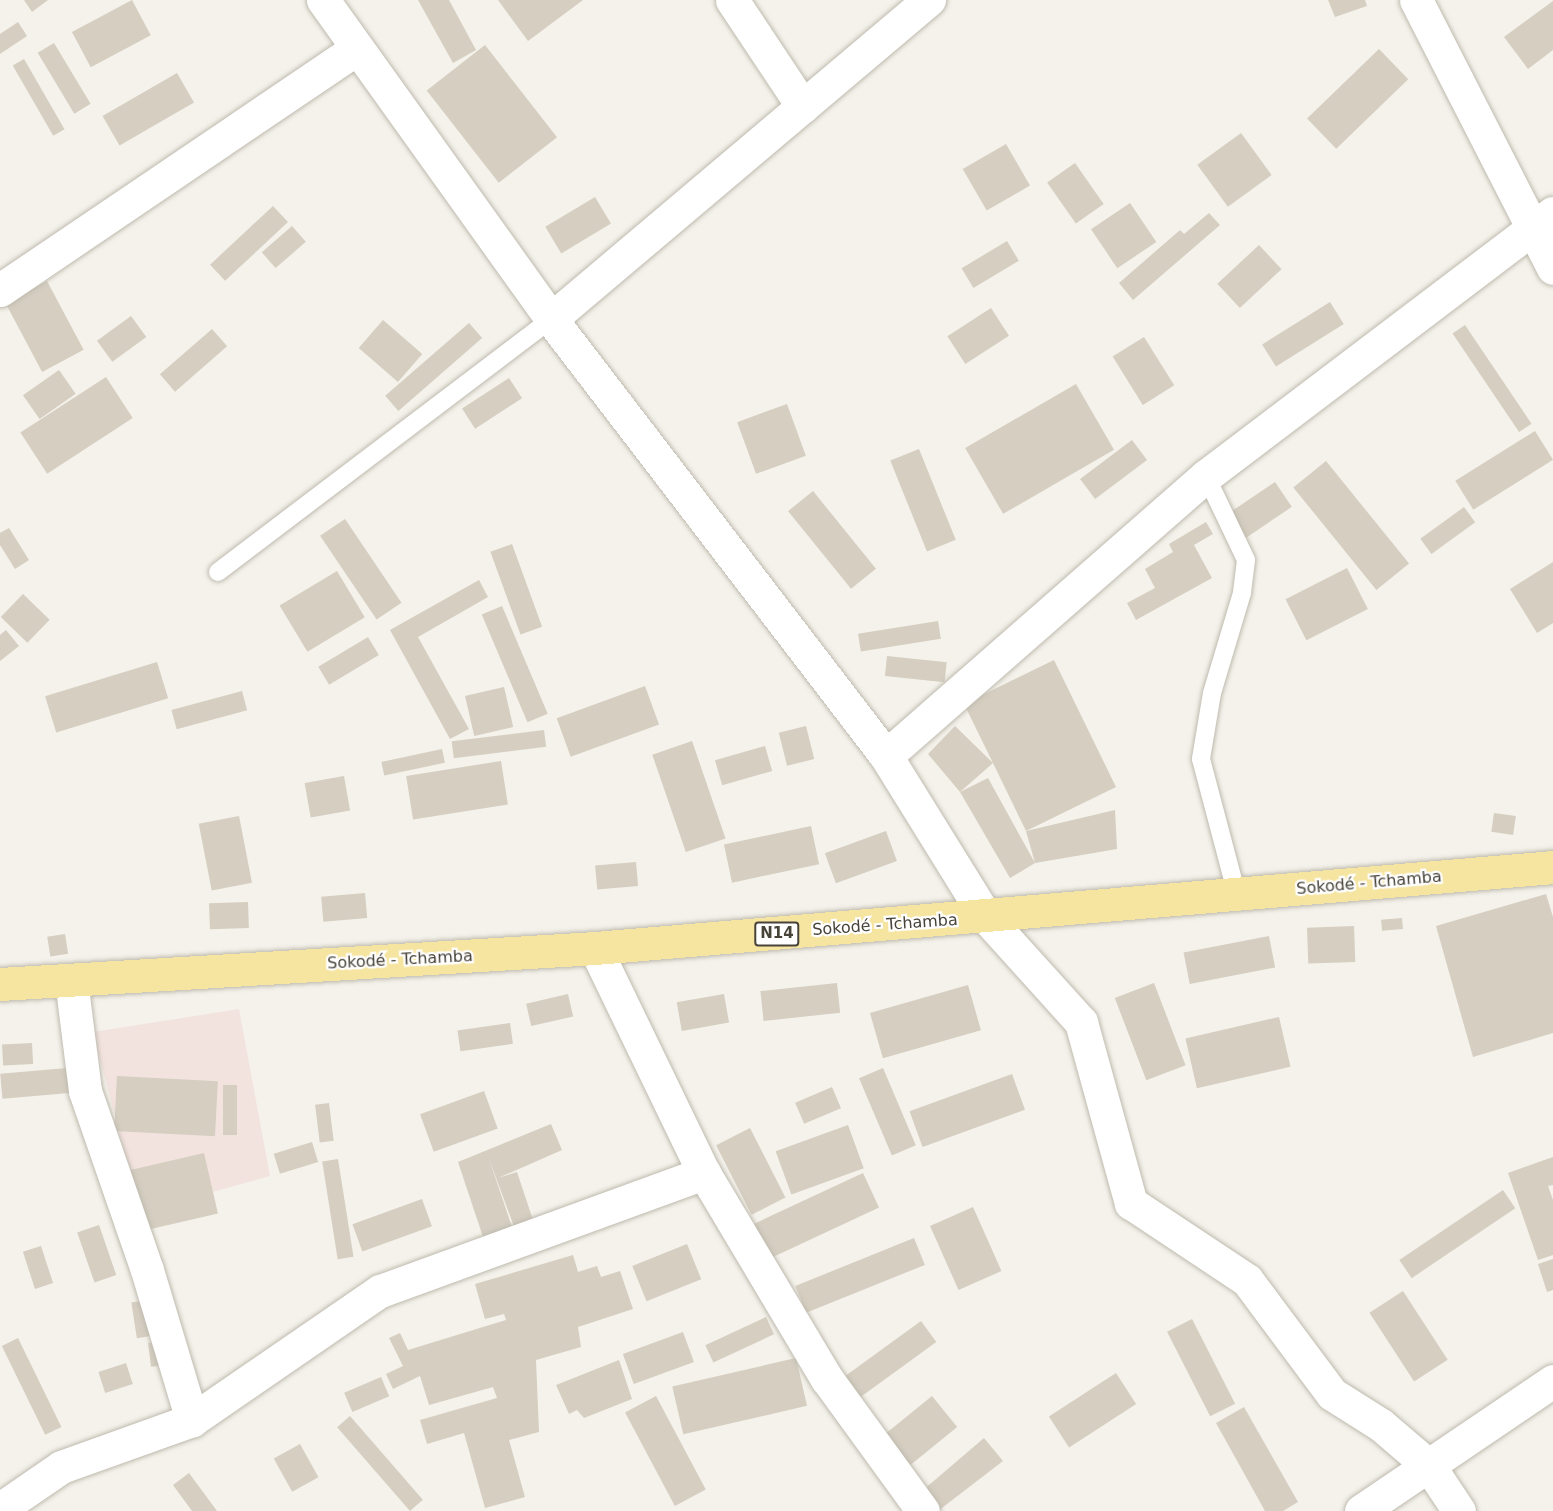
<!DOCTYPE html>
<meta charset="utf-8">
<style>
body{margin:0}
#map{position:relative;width:1553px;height:1511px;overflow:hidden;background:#f4f2eb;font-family:"DejaVu Sans",sans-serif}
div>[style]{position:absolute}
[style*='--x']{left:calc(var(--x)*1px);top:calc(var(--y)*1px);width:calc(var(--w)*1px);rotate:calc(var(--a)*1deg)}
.medical>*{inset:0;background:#f3e3df}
.building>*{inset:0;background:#d5cec1;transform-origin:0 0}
.roads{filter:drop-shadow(0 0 2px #bfbaae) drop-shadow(0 0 2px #bfbaae)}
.lane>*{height:18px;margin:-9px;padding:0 9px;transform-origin:9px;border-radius:9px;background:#fff}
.street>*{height:33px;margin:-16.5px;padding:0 16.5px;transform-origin:16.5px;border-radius:16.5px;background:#fff}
.primary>*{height:33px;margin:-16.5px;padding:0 16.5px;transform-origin:16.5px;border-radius:16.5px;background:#f6e5a1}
span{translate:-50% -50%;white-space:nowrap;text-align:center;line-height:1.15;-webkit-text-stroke:4.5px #fff;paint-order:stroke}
.shield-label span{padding:2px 4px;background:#fff;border:2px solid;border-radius:4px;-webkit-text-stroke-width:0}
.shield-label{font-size:15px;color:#474339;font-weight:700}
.street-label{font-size:16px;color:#474339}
</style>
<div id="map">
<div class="medical">
<i style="clip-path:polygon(239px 1009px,270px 1176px,140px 1212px,93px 1032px)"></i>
</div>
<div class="building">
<i style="clip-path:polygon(24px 0,48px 0,32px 12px)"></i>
<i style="left:132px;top:0;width:40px;height:68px;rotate:62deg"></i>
<i style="clip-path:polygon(418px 0,449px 0,476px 50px,453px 63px)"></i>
<i style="clip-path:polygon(498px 0,583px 0,528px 41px)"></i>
<i style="clip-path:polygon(1328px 0,1365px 0,1367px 6px,1335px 17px)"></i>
<i style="clip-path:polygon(1553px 1px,1553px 50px,1528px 69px,1504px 37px)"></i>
<i style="clip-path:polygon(18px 22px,27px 36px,0 54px,0 34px)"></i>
<i style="left:54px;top:43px;width:71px;height:19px;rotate:59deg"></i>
<i style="left:485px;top:45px;width:117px;height:74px;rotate:52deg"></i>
<i style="left:1379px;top:49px;width:42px;height:100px;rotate:46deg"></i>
<i style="left:24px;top:59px;width:81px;height:13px;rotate:60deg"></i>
<i style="left:177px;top:73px;width:34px;height:86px;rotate:60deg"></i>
<i style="left:1241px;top:133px;width:52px;height:54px;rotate:54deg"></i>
<i style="left:1006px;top:144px;width:48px;height:50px;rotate:60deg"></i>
<i style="left:1075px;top:163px;width:50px;height:34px;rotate:55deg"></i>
<i style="left:595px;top:197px;width:31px;height:58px;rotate:59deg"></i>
<i style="left:1130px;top:203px;width:47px;height:47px;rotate:56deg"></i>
<i style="left:273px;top:206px;width:22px;height:86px;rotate:47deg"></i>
<i style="clip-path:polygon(1209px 213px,1220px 225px,1133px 300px,1119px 283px,1180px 230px,1184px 234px)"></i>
<i style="left:292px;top:226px;width:21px;height:40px;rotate:49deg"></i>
<i style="left:1007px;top:241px;width:23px;height:53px;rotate:59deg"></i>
<i style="left:1259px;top:245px;width:33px;height:57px;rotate:47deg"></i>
<i style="left:47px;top:281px;width:78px;height:47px;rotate:62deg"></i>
<i style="left:1330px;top:302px;width:26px;height:80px;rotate:58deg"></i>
<i style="left:991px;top:308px;width:33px;height:52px;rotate:57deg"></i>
<i style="left:131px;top:316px;width:26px;height:42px;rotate:54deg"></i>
<i style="left:383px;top:320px;width:52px;height:37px;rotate:41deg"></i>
<i style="left:469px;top:323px;width:20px;height:111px;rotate:49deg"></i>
<i style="left:1465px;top:325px;width:119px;height:15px;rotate:56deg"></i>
<i style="left:212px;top:329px;width:23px;height:69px;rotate:49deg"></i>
<i style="left:1144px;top:337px;width:57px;height:37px;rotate:58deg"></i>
<i style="left:59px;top:370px;width:29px;height:44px;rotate:55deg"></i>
<i style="left:106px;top:377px;width:49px;height:102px;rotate:57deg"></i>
<i style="left:509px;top:378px;width:24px;height:56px;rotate:57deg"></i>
<i style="left:1076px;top:384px;width:76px;height:128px;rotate:60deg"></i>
<i style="left:787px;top:404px;width:55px;height:53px;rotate:70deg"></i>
<i style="left:1535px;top:431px;width:34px;height:94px;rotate:58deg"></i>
<i style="left:1132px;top:440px;width:25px;height:65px;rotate:53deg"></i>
<i style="left:919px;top:449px;width:98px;height:31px;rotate:68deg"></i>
<i style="left:1326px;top:461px;width:132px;height:42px;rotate:51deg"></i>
<i style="left:1275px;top:482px;width:30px;height:55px;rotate:56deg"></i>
<i style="left:813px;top:491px;width:100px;height:32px;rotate:51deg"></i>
<i style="left:1464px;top:507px;width:19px;height:54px;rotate:54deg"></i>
<i style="left:345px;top:519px;width:101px;height:30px;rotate:56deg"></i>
<i style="clip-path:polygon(1206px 522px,1213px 534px,1194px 545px,1212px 578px,1136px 620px,1127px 603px,1155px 588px,1145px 569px,1173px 552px,1169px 544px)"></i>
<i style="clip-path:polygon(9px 528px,29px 560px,15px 569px,0 545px,0 533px)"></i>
<i style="left:512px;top:544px;width:88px;height:23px;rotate:70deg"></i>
<i style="clip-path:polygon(1553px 562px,1553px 623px,1537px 633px,1510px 589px)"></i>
<i style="left:1347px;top:568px;width:46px;height:69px;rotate:63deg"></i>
<i style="left:337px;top:571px;width:54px;height:67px;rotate:59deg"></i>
<i style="clip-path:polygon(479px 580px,488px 597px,418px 637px,469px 729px,450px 739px,390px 630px)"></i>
<i style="left:23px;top:594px;width:37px;height:32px;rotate:44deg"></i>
<i style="left:502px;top:606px;width:117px;height:22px;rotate:67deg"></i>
<i style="left:938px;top:621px;width:18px;height:81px;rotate:81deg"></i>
<i style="clip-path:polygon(6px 630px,19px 646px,0 661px,0 635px)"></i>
<i style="left:368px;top:637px;width:21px;height:58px;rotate:59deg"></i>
<i style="left:887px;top:656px;width:60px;height:20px;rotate:6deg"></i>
<i style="clip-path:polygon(1054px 660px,1116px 787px,1026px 831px,993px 763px,960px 792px,928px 754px,955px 726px,993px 763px,964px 704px)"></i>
<i style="left:157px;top:662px;width:38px;height:117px;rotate:73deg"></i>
<i style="left:645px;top:686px;width:41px;height:94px;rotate:70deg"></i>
<i style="left:504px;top:687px;width:41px;height:40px;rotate:77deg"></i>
<i style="left:242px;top:691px;width:20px;height:73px;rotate:75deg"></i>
<i style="left:806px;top:726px;width:34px;height:28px;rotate:76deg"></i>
<i style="left:544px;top:730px;width:17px;height:93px;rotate:83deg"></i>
<i style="left:692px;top:741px;width:103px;height:42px;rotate:71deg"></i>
<i style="left:765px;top:746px;width:26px;height:52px;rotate:74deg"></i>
<i style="left:442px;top:749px;width:14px;height:62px;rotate:78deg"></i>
<i style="left:501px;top:761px;width:44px;height:96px;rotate:81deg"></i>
<i style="left:344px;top:776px;width:35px;height:40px;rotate:80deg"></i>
<i style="clip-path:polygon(988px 778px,1035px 863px,1026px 831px,1115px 810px,1117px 849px,1035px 863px,1010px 878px,960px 792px)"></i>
<i style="left:1494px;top:813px;width:22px;height:19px;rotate:8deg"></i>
<i style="left:239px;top:816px;width:68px;height:41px;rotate:79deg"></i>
<i style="left:811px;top:826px;width:39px;height:89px;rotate:78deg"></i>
<i style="left:886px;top:831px;width:32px;height:65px;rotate:70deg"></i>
<i style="left:636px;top:862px;width:24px;height:41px;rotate:85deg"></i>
<i style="left:365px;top:893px;width:25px;height:44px;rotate:85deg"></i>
<i style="clip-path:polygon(1546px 894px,1553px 917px,1553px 1033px,1473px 1057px,1436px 926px)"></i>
<i style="left:248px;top:902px;width:26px;height:39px;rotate:88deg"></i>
<i style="left:1402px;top:918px;width:11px;height:21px;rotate:85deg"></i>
<i style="left:1354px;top:926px;width:36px;height:47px;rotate:88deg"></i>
<i style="left:65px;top:934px;width:20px;height:18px;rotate:81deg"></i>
<i style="left:1269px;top:936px;width:32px;height:87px;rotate:79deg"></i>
<i style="left:837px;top:983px;width:30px;height:77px;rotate:84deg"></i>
<i style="left:1154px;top:983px;width:88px;height:42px;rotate:69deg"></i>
<i style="left:968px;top:985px;width:47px;height:102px;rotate:74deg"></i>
<i style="left:568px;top:994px;width:23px;height:43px;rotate:77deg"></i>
<i style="left:724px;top:994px;width:29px;height:48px;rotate:80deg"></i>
<i style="left:1279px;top:1017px;width:51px;height:96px;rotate:77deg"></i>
<i style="left:510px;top:1023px;width:21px;height:53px;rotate:82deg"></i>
<i style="left:32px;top:1043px;width:21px;height:30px;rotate:87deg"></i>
<i style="left:67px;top:1068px;width:25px;height:67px;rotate:85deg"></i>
<i style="left:883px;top:1068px;width:84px;height:26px;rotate:67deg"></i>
<i style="left:1012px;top:1074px;width:38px;height:109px;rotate:70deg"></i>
<i style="left:117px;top:1076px;width:101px;height:55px;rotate:3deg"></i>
<i style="left:223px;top:1085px;width:14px;height:50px"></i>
<i style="left:832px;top:1087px;width:23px;height:40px;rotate:67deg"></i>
<i style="left:484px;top:1091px;width:40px;height:68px;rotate:70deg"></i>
<i style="left:329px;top:1103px;width:38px;height:14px;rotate:83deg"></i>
<i style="clip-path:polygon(551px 1124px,562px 1150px,498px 1178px,517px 1172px,535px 1226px,516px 1232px,488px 1156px,512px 1227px,483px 1237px,458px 1162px)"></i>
<i style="left:848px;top:1125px;width:46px;height:77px;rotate:70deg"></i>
<i style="left:750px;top:1128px;width:78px;height:38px;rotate:63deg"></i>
<i style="left:312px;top:1142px;width:21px;height:40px;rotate:73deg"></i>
<i style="left:204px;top:1153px;width:62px;height:80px;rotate:77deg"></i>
<i style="clip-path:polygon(1553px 1157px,1553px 1185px,1548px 1186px,1553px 1200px,1553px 1255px,1538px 1260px,1508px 1173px)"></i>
<i style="left:338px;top:1159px;width:99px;height:16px;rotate:81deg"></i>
<i style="left:863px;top:1173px;width:38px;height:120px;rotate:65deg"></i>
<i style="left:1503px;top:1190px;width:22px;height:125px;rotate:56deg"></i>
<i style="left:422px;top:1199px;width:29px;height:74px;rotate:70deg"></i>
<i style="left:973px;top:1207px;width:70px;height:47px;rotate:66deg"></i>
<i style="left:99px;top:1225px;width:53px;height:23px;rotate:71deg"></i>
<i style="left:914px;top:1238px;width:29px;height:128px;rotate:68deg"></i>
<i style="left:687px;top:1244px;width:38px;height:59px;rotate:68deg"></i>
<i style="left:41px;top:1246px;width:39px;height:19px;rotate:72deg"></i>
<i style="clip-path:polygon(573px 1255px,578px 1272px,597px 1266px,601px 1277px,620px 1271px,633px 1309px,578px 1327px,581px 1347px,536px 1360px,539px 1432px,509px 1440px,525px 1497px,485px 1508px,464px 1433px,427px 1444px,420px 1420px,497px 1398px,493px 1387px,429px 1405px,420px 1376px,393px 1389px,386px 1374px,403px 1366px,389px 1338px,400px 1333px,408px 1350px,506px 1320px,504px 1314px,485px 1319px,475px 1284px)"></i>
<i style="clip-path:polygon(1553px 1259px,1553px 1290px,1547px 1292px,1538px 1264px)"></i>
<i style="left:1403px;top:1291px;width:82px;height:40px;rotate:57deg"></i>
<i style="left:154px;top:1299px;width:36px;height:23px;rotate:81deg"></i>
<i style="left:766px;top:1317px;width:19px;height:67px;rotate:65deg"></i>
<i style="left:1192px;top:1319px;width:95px;height:28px;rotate:63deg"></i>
<i style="left:921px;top:1321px;width:26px;height:97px;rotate:54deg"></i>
<i style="left:683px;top:1332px;width:32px;height:64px;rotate:70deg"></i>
<i style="left:18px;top:1338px;width:99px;height:18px;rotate:64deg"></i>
<i style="left:164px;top:1341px;width:24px;height:16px;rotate:83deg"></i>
<i style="left:796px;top:1358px;width:49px;height:127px;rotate:77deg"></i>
<i style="clip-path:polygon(619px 1360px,632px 1399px,584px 1418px,577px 1410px,569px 1414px,556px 1385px)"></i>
<i style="left:126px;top:1363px;width:22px;height:29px;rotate:72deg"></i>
<i style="left:1116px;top:1373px;width:37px;height:80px;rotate:57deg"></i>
<i style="left:381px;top:1377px;width:21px;height:40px;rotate:67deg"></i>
<i style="left:656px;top:1396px;width:106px;height:35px;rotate:62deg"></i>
<i style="left:932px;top:1396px;width:40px;height:61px;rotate:51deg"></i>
<i style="clip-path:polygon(1244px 1407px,1298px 1502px,1283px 1511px,1265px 1511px,1216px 1423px)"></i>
<i style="left:350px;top:1416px;width:111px;height:17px;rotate:49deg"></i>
<i style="clip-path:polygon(984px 1438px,1003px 1461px,938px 1511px,922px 1491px)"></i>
<i style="left:300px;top:1444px;width:38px;height:30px;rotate:61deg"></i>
<i style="clip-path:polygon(189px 1473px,217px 1511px,192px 1511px,173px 1485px)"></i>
</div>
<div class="roads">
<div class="lane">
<i style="--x:1206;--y:476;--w:93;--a:64.5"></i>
<i style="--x:1246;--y:560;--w:33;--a:97"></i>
<i style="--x:1242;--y:593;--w:104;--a:106.7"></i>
<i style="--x:1212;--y:693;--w:67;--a:99.5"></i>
<i style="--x:1201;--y:759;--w:141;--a:75.2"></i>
<i style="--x:218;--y:572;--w:418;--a:-37.2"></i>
</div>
<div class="street">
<i style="--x:323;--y:0;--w:392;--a:54.4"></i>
<i style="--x:551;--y:319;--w:551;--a:52.53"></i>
<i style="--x:886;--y:756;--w:190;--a:58.2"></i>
<i style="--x:986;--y:917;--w:142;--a:47.9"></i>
<i style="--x:1081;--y:1022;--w:188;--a:74.6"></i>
<i style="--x:1131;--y:1203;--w:139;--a:33.6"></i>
<i style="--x:1247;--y:1280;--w:142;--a:53.3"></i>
<i style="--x:1332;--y:1394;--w:58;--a:32.3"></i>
<i style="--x:1381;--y:1425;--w:63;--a:40.5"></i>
<i style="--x:1429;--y:1466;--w:54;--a:56.3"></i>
<i style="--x:732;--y:0;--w:128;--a:56.4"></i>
<i style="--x:1416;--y:0;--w:301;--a:62.9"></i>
<i style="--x:0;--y:290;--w:429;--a:-34.1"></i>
<i style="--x:551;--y:319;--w:495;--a:-40.2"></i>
<i style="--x:886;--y:756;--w:425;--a:-41.2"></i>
<i style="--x:1206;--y:476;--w:435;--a:-37.2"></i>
<i style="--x:595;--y:948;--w:250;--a:64.2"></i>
<i style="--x:704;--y:1173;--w:240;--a:59.2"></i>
<i style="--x:827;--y:1379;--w:163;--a:54"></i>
<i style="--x:71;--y:980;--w:112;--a:82.8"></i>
<i style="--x:85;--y:1091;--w:189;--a:70.9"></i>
<i style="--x:147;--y:1270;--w:157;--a:73.3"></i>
<i style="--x:0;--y:1509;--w:74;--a:-34.5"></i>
<i style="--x:61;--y:1467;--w:139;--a:-19.7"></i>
<i style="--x:192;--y:1420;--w:228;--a:-34.5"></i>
<i style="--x:380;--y:1291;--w:345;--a:-20"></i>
<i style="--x:1361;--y:1511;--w:232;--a:-34.1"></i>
</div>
<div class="primary">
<i style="--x:0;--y:984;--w:596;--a:-3.46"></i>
<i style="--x:595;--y:948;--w:961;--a:-4.83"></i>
</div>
</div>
<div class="shield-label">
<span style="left:777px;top:934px">N14</span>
</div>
<div class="street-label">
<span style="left:1369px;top:883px;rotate:-5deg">Sokodé - Tchamba</span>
<span style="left:885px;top:925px;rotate:-4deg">Sokodé - Tchamba</span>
<span style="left:400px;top:960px;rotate:-3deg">Sokodé - Tchamba</span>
</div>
</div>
